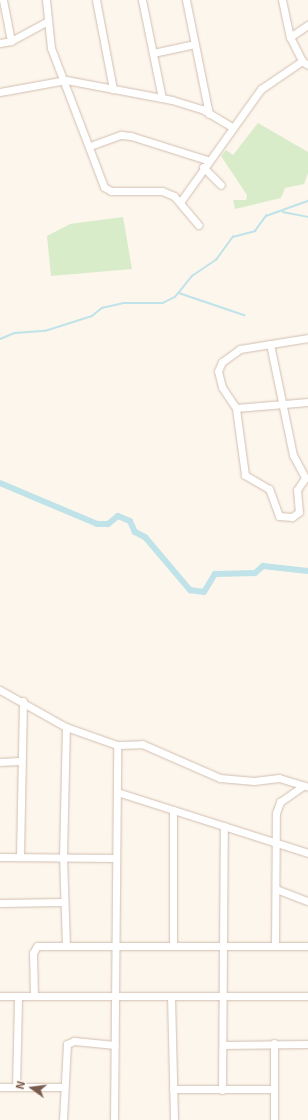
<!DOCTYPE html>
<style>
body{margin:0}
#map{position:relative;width:308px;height:1120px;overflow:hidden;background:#fdf6ec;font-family:"Exo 2",sans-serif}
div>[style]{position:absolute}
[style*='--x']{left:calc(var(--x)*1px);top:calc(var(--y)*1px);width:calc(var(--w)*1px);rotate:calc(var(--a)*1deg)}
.green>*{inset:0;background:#d8ecc9}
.stream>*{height:1.5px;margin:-0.75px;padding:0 0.75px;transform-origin:0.75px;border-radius:0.75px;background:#bfe3e8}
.canal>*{height:6px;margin:-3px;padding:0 3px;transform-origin:3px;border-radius:3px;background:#bfe3e8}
.roads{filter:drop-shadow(0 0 1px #d1beb0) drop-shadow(0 0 1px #d1beb0)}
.minor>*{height:7px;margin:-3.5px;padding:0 3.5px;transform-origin:3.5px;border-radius:3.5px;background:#fff}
span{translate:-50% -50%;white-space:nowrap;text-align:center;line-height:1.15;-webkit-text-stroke:3px #fffaf3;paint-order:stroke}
.north{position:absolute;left:12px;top:1068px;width:40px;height:40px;-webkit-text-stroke:3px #fffaf3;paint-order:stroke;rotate:284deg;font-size:11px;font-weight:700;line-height:16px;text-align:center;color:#7a5c4d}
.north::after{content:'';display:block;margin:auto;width:14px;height:18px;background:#7a5c4d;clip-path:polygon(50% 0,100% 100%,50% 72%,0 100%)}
</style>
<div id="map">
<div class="green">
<i style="clip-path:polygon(258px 123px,308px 152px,308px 173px,304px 184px,285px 188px,281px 198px,235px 209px,233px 200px,246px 200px,247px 195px,221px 156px,226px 150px,233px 155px)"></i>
<i style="clip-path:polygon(123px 217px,132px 269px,51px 276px,47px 236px,70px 224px)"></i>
</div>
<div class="stream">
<i style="--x:283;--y:212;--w:25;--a:11"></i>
<i style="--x:179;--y:293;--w:69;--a:18.7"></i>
<i style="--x:0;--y:339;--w:16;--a:-22"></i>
<i style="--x:15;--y:333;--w:30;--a:-4"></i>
<i style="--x:45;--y:331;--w:49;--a:-17.7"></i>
<i style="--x:92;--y:316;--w:13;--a:-39"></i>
<i style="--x:102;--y:308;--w:23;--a:-13"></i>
<i style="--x:124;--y:303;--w:39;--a:0"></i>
<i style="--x:163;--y:303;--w:13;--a:-27"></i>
<i style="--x:175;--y:297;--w:27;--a:-51"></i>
<i style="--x:192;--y:276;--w:29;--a:-34"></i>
<i style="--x:216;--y:260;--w:29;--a:-54"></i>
<i style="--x:233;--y:237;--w:23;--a:-15"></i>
<i style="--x:255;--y:231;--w:19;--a:-54"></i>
<i style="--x:266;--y:216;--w:45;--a:-19.7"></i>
</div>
<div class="canal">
<i style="--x:0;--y:483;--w:105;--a:22.9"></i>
<i style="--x:97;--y:524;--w:11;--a:0"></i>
<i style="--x:108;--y:524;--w:13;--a:-39"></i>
<i style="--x:118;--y:516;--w:13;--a:23"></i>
<i style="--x:130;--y:521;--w:12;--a:66"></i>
<i style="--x:135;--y:532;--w:11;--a:27"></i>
<i style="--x:145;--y:537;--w:70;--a:49.7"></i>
<i style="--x:190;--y:590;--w:14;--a:8"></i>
<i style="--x:204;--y:592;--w:21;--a:-59"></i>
<i style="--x:215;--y:574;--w:40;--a:-1.4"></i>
<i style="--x:255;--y:573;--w:11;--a:-41"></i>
<i style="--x:263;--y:566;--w:45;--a:6.3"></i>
</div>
<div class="roads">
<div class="minor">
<i style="--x:3;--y:0;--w:42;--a:79"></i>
<i style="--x:46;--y:0;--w:48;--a:84.1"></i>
<i style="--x:51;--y:48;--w:149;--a:69.1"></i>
<i style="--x:104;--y:187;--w:8;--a:30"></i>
<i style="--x:111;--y:191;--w:51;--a:0"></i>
<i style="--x:162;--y:191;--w:13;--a:23"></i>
<i style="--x:174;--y:196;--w:38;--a:50"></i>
<i style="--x:96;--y:0;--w:91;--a:79.2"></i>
<i style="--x:142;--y:0;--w:100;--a:78.5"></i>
<i style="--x:186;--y:0;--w:116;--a:78.6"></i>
<i style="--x:282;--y:0;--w:38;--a:78"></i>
<i style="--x:290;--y:37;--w:27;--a:63"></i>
<i style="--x:302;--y:61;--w:7;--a:34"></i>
<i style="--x:290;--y:37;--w:22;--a:-34"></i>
<i style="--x:0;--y:43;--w:11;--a:-10"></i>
<i style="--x:11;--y:41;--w:42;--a:-28.4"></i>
<i style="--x:153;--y:53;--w:43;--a:-12.1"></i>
<i style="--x:0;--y:92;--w:67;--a:-10.3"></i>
<i style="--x:66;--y:80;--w:108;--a:10.7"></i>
<i style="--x:172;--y:100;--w:31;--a:17"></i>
<i style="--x:202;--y:109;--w:35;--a:31"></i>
<i style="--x:90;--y:146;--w:33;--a:-20"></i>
<i style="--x:121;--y:135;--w:10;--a:6"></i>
<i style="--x:131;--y:136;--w:80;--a:17.5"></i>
<i style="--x:203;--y:167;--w:25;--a:45"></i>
<i style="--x:181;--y:201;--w:138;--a:-54.5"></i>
<i style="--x:261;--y:89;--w:50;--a:-34.3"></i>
<i style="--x:270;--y:344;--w:113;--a:78.3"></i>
<i style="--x:293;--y:455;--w:26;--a:62"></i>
<i style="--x:305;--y:478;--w:14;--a:124"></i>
<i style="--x:297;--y:490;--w:22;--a:85"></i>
<i style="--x:299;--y:512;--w:9;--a:144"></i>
<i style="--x:292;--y:517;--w:13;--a:-176"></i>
<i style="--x:279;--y:516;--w:29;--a:-110"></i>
<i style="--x:269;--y:489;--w:28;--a:-150"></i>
<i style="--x:245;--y:475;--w:68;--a:-97.7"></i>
<i style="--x:236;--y:408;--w:25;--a:-124"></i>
<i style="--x:222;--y:387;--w:16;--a:-104"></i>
<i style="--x:218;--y:371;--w:10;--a:-66"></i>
<i style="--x:222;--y:362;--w:22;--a:-36"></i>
<i style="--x:240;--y:349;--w:69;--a:-9.2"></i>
<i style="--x:236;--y:408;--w:72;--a:-4.8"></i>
<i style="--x:0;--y:690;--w:76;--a:29.3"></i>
<i style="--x:66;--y:727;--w:54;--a:19.4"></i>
<i style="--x:117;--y:745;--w:25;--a:-2"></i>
<i style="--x:142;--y:744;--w:85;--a:23.6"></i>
<i style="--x:220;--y:778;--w:34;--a:5"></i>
<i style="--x:254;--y:781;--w:25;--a:-7"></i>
<i style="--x:279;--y:778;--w:30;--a:17"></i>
<i style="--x:0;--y:762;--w:19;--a:-3"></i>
<i style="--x:117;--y:792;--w:201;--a:17.7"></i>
<i style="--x:0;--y:857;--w:115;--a:0.5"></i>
<i style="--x:20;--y:857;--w:156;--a:-88.9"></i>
<i style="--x:276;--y:889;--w:34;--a:21"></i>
<i style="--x:0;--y:903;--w:64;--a:-0.9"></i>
<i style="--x:173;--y:945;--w:135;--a:-90"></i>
<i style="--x:66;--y:946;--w:89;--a:-91.9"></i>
<i style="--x:63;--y:857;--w:130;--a:-88.7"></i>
<i style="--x:275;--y:946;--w:133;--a:-89.6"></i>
<i style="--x:276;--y:813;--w:12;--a:-70"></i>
<i style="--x:280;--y:802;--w:29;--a:-35"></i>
<i style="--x:0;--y:996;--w:308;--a:0"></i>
<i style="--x:34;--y:996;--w:43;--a:-91.3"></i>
<i style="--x:33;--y:953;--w:8;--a:-60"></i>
<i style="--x:37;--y:946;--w:271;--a:0"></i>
<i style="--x:171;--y:996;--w:124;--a:88.6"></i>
<i style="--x:223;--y:1045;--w:85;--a:-0.7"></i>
<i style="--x:0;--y:1087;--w:64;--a:0"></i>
<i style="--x:16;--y:1087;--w:91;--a:-88.7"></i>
<i style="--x:173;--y:1089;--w:101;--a:0"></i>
<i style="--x:222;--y:1090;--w:264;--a:-89.6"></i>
<i style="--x:63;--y:1120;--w:76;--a:-87"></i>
<i style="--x:67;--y:1044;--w:8;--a:-23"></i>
<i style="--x:74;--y:1041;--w:41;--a:5.6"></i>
<i style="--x:114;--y:1120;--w:375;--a:-89.5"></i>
<i style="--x:274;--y:1120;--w:77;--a:-90"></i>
</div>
</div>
<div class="north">N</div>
</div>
